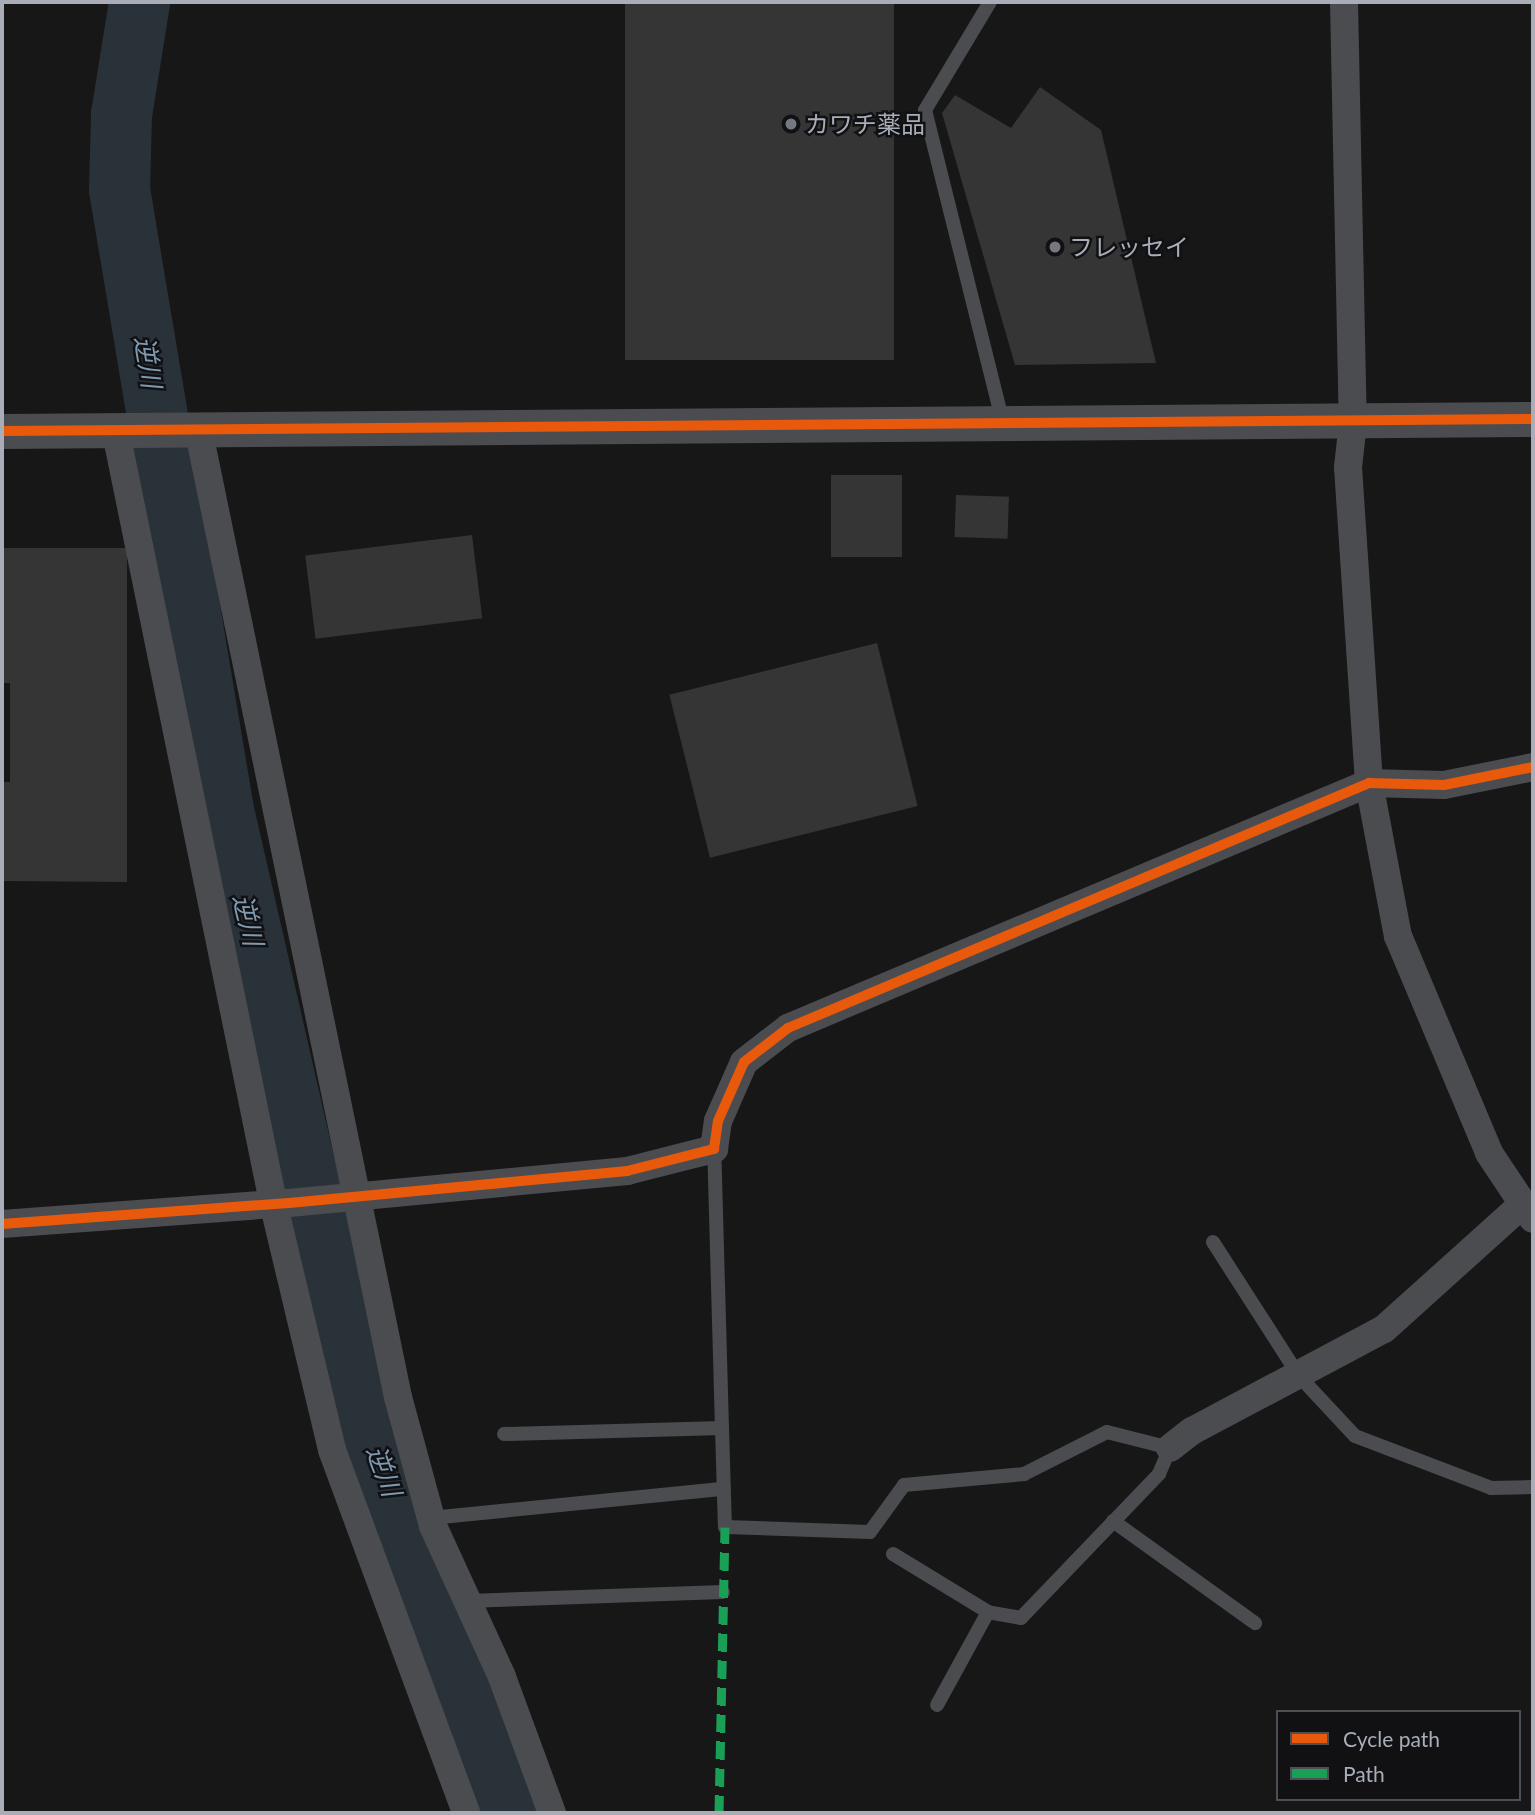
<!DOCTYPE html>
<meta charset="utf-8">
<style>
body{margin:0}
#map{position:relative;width:1535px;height:1815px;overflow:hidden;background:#171717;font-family:Lato,"Noto Sans JP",sans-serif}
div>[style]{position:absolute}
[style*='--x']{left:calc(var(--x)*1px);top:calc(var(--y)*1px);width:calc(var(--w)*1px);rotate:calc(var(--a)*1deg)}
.river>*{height:61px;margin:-30.5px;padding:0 30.5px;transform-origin:30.5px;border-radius:30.5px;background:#2a3239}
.building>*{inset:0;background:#353536;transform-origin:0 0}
.service>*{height:14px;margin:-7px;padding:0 7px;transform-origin:7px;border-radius:7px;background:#4b4c50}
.minor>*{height:28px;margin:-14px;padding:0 14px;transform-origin:14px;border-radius:14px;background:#4b4c50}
.tertiary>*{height:35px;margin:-17.5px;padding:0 17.5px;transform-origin:17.5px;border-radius:17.5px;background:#4b4c50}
.quiet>*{height:9px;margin-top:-4.5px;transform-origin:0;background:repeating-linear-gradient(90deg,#1a9f57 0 18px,transparent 0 27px)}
.cycleway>*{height:10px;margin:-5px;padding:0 5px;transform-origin:5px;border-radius:5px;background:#e8590c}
.dots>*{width:19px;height:19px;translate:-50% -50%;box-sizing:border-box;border:4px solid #111113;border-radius:50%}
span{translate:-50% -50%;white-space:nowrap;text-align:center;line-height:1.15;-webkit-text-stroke:5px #111113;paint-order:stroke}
.poi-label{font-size:24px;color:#a8adb8}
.left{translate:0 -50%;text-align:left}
.water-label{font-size:26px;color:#7f9bb3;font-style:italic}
.frame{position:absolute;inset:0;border:4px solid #a8adb8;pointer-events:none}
.legend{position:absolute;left:1276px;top:1710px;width:245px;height:91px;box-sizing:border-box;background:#111113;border:2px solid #4d4f55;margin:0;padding:9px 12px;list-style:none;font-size:21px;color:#a8adb8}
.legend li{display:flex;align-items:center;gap:14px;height:35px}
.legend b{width:35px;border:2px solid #4d4f55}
</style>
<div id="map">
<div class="river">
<i style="--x:139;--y:2;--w:113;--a:99.1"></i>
<i style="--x:121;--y:114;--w:75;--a:91.5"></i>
<i style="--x:119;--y:189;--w:630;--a:80.49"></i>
<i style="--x:223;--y:810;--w:609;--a:77.1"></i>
<i style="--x:359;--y:1404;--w:435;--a:70"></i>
</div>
<div class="building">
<i style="left:625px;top:2px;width:269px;height:358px"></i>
<i style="clip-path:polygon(1040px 87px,1101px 130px,1156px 363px,1015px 365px,942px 113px,955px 95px,1011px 128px)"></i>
<i style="left:831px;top:475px;width:71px;height:82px"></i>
<i style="left:956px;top:495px;width:53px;height:42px;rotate:2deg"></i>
<i style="left:472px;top:535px;width:84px;height:168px;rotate:83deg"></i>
<i style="clip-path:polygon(2px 548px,127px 548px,127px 882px,2px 881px,2px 782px,10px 782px,10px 683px,2px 683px)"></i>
<i style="left:877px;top:643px;width:168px;height:214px;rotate:76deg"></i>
</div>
<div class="service">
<i style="--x:990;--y:2;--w:126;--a:121"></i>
<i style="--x:925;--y:110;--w:322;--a:76"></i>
<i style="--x:1213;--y:1242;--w:159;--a:57.3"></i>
<i style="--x:1299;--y:1376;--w:82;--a:47"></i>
<i style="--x:1355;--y:1436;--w:146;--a:20.9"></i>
<i style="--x:1491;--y:1488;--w:42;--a:-1.4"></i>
<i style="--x:722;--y:1428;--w:99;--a:88.3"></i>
<i style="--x:725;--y:1527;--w:145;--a:2"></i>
<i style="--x:870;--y:1532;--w:58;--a:-54.1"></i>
<i style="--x:904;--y:1485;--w:121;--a:-5.2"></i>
<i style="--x:1024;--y:1474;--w:93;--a:-26.8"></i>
<i style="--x:1107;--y:1432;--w:65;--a:14.3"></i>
<i style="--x:1170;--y:1448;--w:28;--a:113"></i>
<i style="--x:1159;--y:1474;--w:199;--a:133.8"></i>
<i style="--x:1021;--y:1618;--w:34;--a:-170"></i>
<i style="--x:504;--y:1434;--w:218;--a:-1.6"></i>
<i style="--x:722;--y:1428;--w:279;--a:-91.6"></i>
<i style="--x:431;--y:1518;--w:294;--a:-5.7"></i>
<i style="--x:1113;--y:1521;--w:175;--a:35.7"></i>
<i style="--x:893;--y:1554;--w:111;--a:31.4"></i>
<i style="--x:988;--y:1612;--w:106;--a:118.7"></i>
<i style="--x:468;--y:1601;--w:255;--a:-2"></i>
</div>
<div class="minor">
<i style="--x:1344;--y:2;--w:420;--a:88.8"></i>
<i style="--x:1353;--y:422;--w:45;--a:96.3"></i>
<i style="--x:1348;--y:467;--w:317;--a:86.2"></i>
<i style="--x:1369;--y:783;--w:156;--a:79.3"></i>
<i style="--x:1398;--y:936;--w:235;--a:67.2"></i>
<i style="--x:1489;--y:1153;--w:79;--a:56.3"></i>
<i style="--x:115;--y:428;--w:790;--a:78.46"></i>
<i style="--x:273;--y:1202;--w:255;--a:76.6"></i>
<i style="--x:332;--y:1450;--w:387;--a:69.7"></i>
<i style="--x:198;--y:428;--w:989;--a:78.34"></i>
<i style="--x:398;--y:1397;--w:134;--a:74.8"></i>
<i style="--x:433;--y:1526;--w:166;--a:65.4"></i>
<i style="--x:502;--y:1677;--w:145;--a:69.8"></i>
<i style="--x:2;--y:1224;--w:288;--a:-4.2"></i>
<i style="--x:289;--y:1203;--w:340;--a:-5.4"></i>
<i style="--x:627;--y:1171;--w:90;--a:-14.2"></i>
<i style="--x:714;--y:1149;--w:28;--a:-82"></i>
<i style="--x:718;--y:1121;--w:64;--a:-66.2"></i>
<i style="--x:744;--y:1062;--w:56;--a:-37.7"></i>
<i style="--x:788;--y:1028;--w:631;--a:-22.86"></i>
<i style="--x:1369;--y:783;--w:75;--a:1.5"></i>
<i style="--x:1444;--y:785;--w:91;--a:-11.4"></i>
<i style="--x:1170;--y:1448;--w:28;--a:-38"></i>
<i style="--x:1192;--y:1431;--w:217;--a:-28"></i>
<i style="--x:1384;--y:1329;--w:187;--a:-42"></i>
</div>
<div class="tertiary">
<i style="--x:2;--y:431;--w:1531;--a:-0.45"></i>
</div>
<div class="quiet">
<i style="--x:719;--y:1813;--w:286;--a:-88.8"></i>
</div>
<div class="cycleway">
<i style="--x:2;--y:431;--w:1531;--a:-0.45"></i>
<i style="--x:2;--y:1224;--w:288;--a:-4.2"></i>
<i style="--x:289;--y:1203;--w:340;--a:-5.4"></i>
<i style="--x:627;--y:1171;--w:90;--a:-14.2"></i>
<i style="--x:714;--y:1149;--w:28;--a:-82"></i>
<i style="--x:718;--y:1121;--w:64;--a:-66.2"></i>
<i style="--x:744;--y:1062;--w:56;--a:-37.7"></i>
<i style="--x:788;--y:1028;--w:631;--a:-22.86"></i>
<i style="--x:1369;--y:783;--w:75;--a:1.5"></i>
<i style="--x:1444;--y:785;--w:91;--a:-11.4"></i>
</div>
<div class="dots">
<i style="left:791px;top:124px;background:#757880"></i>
<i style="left:1055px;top:247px;background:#757880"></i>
</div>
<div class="poi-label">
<span class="left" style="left:805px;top:124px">カワチ薬品</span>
<span class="left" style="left:1069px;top:247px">フレッセイ</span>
</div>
<div class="water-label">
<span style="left:148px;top:362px;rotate:81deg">逆川</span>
<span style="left:248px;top:920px;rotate:77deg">逆川</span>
<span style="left:384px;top:1471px;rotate:70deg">逆川</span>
</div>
<div class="frame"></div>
<ul class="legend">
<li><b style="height:9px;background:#e8590c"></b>Cycle path</li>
<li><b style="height:9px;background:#1a9f57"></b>Path</li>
</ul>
</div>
